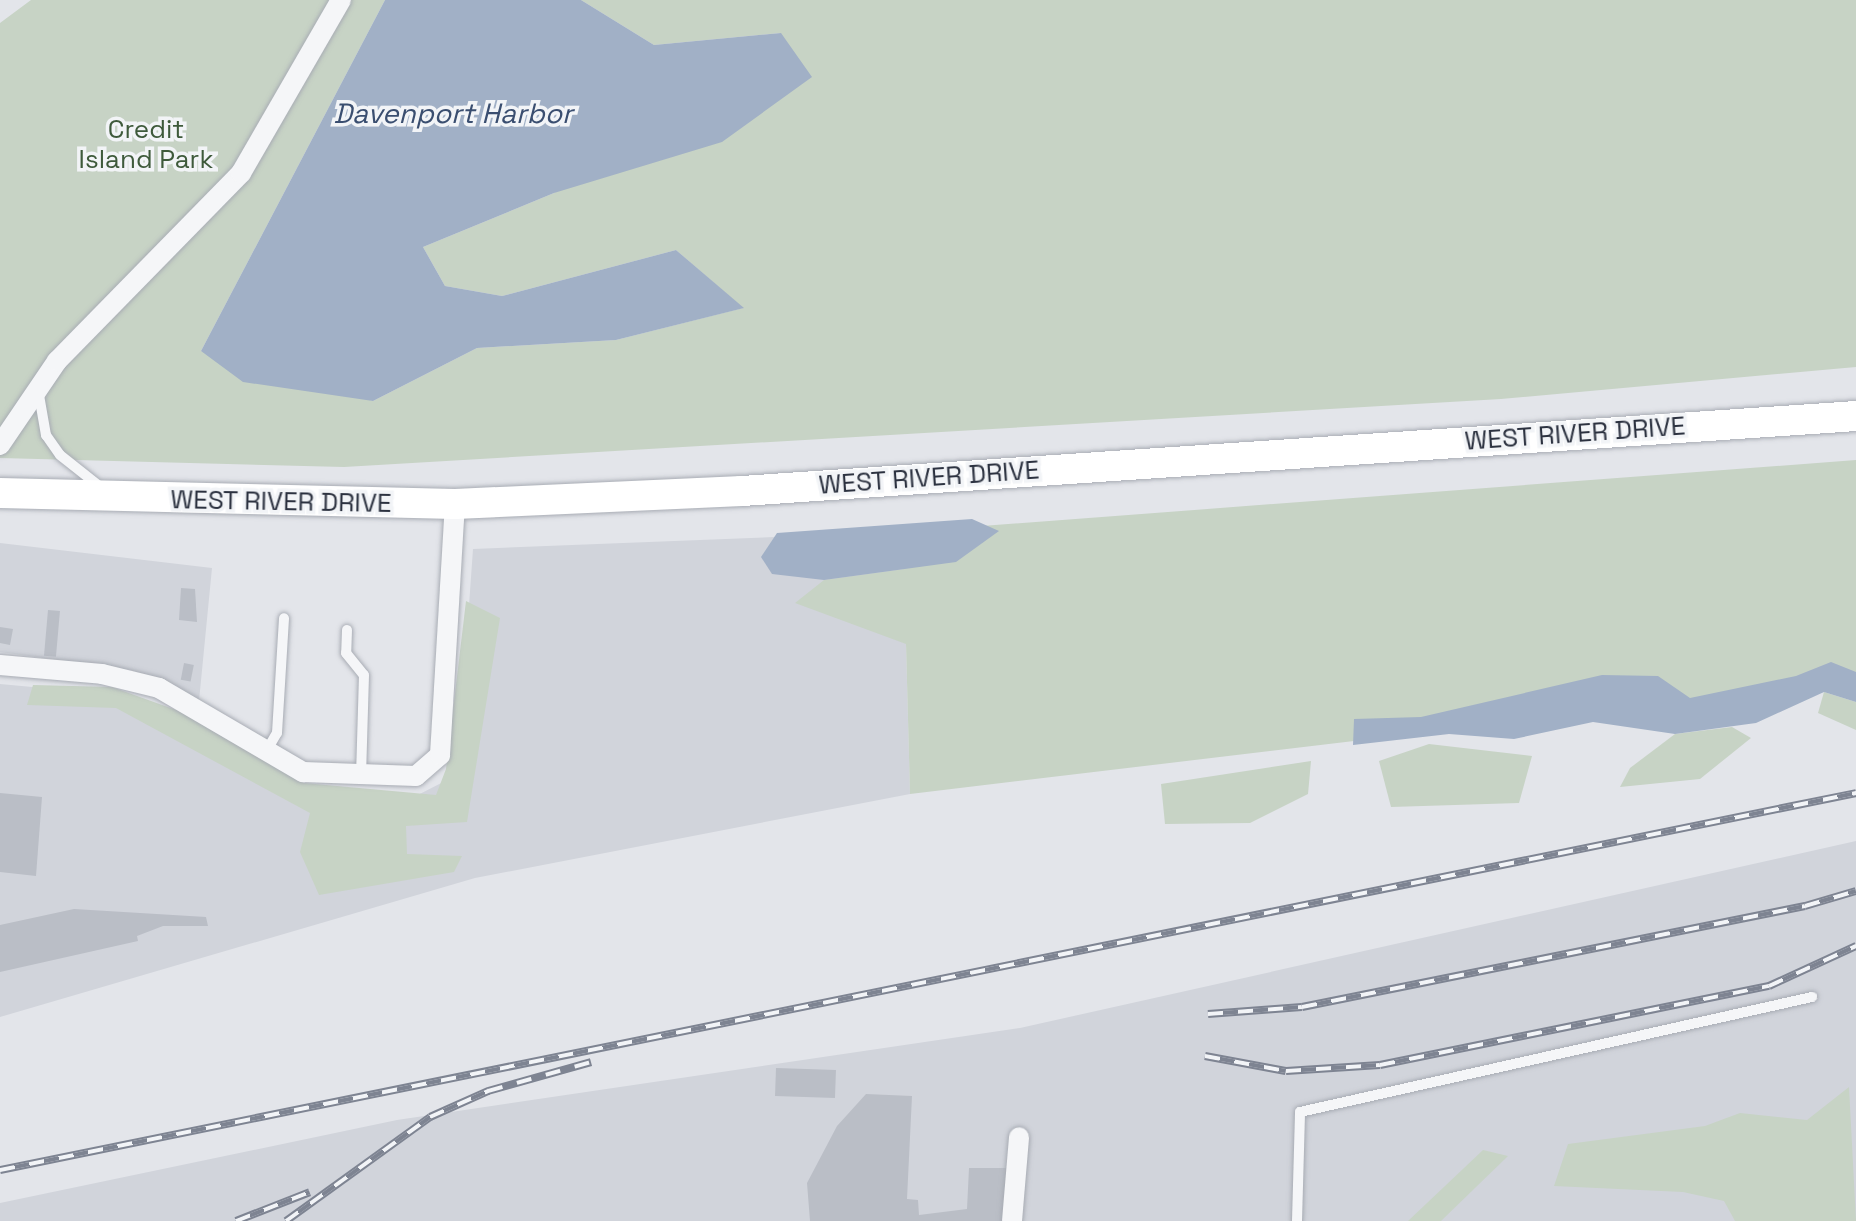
<!DOCTYPE html>
<style>
body{margin:0}
#map{position:relative;width:1856px;height:1221px;overflow:hidden;background:#e3e5ea;font-family:"Space Grotesk",sans-serif}
div>[style]{position:absolute}
[style*='--x']{left:calc(var(--x)*1px);top:calc(var(--y)*1px);width:calc(var(--w)*1px);rotate:calc(var(--a)*1deg)}
.built>*{inset:0;background:#d1d4db}
.green>*{inset:0;background:#c7d3c5}
.water>*{inset:0;background:#a1b0c6}
.building>*{inset:0;background:#babec6;transform-origin:0 0}
.roads{filter:drop-shadow(0 0 2px #a8acb4) drop-shadow(0 0 2px #a8acb4)}
.service>*{height:10px;margin:-5px;padding:0 5px;transform-origin:5px;border-radius:5px;background:#f5f6f8}
.minor>*{height:20px;margin:-10px;padding:0 10px;transform-origin:10px;border-radius:10px;background:#f5f6f8}
.primary>*{height:30px;margin:-15px;padding:0 15px;transform-origin:15px;border-radius:15px;background:#fff}
.rail>*{height:8px;margin-top:-4px;transform-origin:0;background:repeating-linear-gradient(90deg,#f2f4f7 0 15px,#7e8492 0 30px);box-sizing:border-box;border-block:2px solid #7e8492}
span{translate:-50% -50%;white-space:nowrap;text-align:center;line-height:1.15;-webkit-text-stroke:7px #f2f4f7;paint-order:stroke}
.park-label{font-size:26px;color:#3e5a3b}
.street-label{font-size:26px;color:#2c3240}
.water-label{font-size:28px;color:#3a4e70;font-style:italic}
</style>
<div id="map">
<div class="built">
<i style="clip-path:polygon(903px 532px,910px 794px,475px 878px,0 1017px,0 684px,108px 694px,293px 786px,404px 802px,457px 775px,473px 549px)"></i>
<i style="clip-path:polygon(0 543px,212px 568px,199px 701px,131px 670px,0 652px)"></i>
<i style="clip-path:polygon(1856px 841px,1856px 1221px,0 1221px,0 1203px,397px 1120px,1020px 1028px)"></i>
</div>
<div class="green">
<i style="clip-path:polygon(31px 0,385px 0,201px 351px,373px 401px,477px 348px,616px 340px,743px 308px,676px 250px,502px 296px,445px 286px,423px 247px,554px 193px,781px 33px,654px 45px,581px 0,1856px 0,1856px 367px,1501px 399px,344px 467px,0 458px,0 23px)"></i>
<i style="clip-path:polygon(1856px 460px,1856px 681px,910px 794px,906px 644px,795px 603px,824px 580px,904px 569px,903px 532px)"></i>
<i style="clip-path:polygon(466px 601px,500px 618px,467px 822px,406px 826px,407px 854px,462px 856px,454px 872px,319px 895px,300px 852px,310px 813px,116px 708px,27px 705px,33px 685px,112px 687px,190px 715px,304px 783px,436px 795px,446px 769px)"></i>
<i style="clip-path:polygon(1824px 692px,1856px 702px,1856px 730px,1818px 713px)"></i>
<i style="clip-path:polygon(1732px 727px,1751px 738px,1700px 779px,1620px 787px,1630px 768px,1675px 734px)"></i>
<i style="clip-path:polygon(1429px 744px,1532px 756px,1519px 803px,1391px 807px,1379px 761px)"></i>
<i style="clip-path:polygon(1311px 761px,1308px 794px,1250px 823px,1165px 824px,1161px 784px)"></i>
<i style="clip-path:polygon(1849px 1087px,1856px 1221px,1735px 1221px,1724px 1201px,1683px 1192px,1554px 1186px,1568px 1144px,1705px 1126px,1740px 1113px,1807px 1120px)"></i>
<i style="clip-path:polygon(1483px 1150px,1508px 1156px,1441px 1221px,1408px 1221px)"></i>
</div>
<div class="water">
<i style="clip-path:polygon(385px 0,581px 0,654px 45px,781px 33px,812px 77px,722px 142px,554px 193px,423px 247px,445px 286px,502px 296px,676px 250px,744px 308px,616px 340px,477px 348px,373px 401px,243px 382px,201px 351px)"></i>
<i style="clip-path:polygon(972px 519px,999px 531px,956px 562px,824px 580px,772px 574px,761px 557px,777px 533px)"></i>
<i style="clip-path:polygon(1831px 662px,1856px 672px,1856px 702px,1824px 692px,1756px 723px,1675px 734px,1593px 722px,1514px 739px,1449px 734px,1353px 745px,1354px 719px,1421px 717px,1602px 675px,1658px 676px,1690px 698px,1796px 676px)"></i>
</div>
<div class="building">
<i style="clip-path:polygon(181px 588px,195px 589px,197px 622px,179px 620px)"></i>
<i style="left:48px;top:610px;width:12px;height:46px;rotate:5deg"></i>
<i style="clip-path:polygon(0 627px,13px 629px,10px 645px,0 643px)"></i>
<i style="left:184px;top:663px;width:10px;height:17px;rotate:11deg"></i>
<i style="clip-path:polygon(0 793px,42px 797px,36px 876px,0 872px)"></i>
<i style="clip-path:polygon(74px 909px,206px 917px,208px 926px,163px 926px,137px 936px,138px 941px,0 972px,0 925px)"></i>
<i style="left:776px;top:1068px;width:60px;height:28px;rotate:2deg"></i>
<i style="clip-path:polygon(866px 1094px,912px 1096px,907px 1199px,918px 1200px,919px 1215px,967px 1209px,969px 1168px,1007px 1168px,1004px 1221px,810px 1221px,807px 1183px,837px 1126px)"></i>
</div>
<div class="roads">
<div class="service">
<i style="--x:39;--y:395;--w:41;--a:80.1"></i>
<i style="--x:46;--y:435;--w:24;--a:55"></i>
<i style="--x:60;--y:455;--w:55;--a:38.3"></i>
<i style="--x:347;--y:630;--w:23;--a:92"></i>
<i style="--x:346;--y:653;--w:28;--a:51"></i>
<i style="--x:364;--y:675;--w:99;--a:91.7"></i>
<i style="--x:267;--y:750;--w:20;--a:-60"></i>
<i style="--x:277;--y:733;--w:115;--a:-86.5"></i>
<i style="--x:1297;--y:1221;--w:109;--a:-88.4"></i>
<i style="--x:1300;--y:1112;--w:525;--a:-12.66"></i>
</div>
<div class="minor">
<i style="--x:0;--y:445;--w:102;--a:-55.8"></i>
<i style="--x:57;--y:361;--w:263;--a:-45.6"></i>
<i style="--x:241;--y:173;--w:200;--a:-60"></i>
<i style="--x:0;--y:665;--w:102;--a:5"></i>
<i style="--x:102;--y:674;--w:59;--a:13.8"></i>
<i style="--x:159;--y:688;--w:167;--a:30.3"></i>
<i style="--x:303;--y:772;--w:113;--a:2"></i>
<i style="--x:416;--y:776;--w:32;--a:-41"></i>
<i style="--x:440;--y:755;--w:251;--a:-86.6"></i>
<i style="--x:1012;--y:1221;--w:84;--a:-85.2"></i>
</div>
<div class="primary">
<i style="--x:0;--y:493;--w:455;--a:1.4"></i>
<i style="--x:455;--y:504;--w:287;--a:-2.6"></i>
<i style="--x:742;--y:491;--w:1117;--a:-3.85"></i>
</div>
</div>
<div class="rail">
<i style="--x:1208;--y:1014;--w:94;--a:-4.3"></i>
<i style="--x:1302;--y:1007;--w:513;--a:-11.35"></i>
<i style="--x:1805;--y:906;--w:53;--a:-16.4"></i>
<i style="--x:1205;--y:1056;--w:82;--a:10.5"></i>
<i style="--x:1286;--y:1071;--w:94;--a:-3.7"></i>
<i style="--x:1380;--y:1065;--w:397;--a:-11.5"></i>
<i style="--x:1769;--y:986;--w:96;--a:-24.7"></i>
<i style="--x:0;--y:1170;--w:1894;--a:-11.48"></i>
<i style="--x:236;--y:1221;--w:79;--a:-21.4"></i>
<i style="--x:286;--y:1221;--w:178;--a:-35.8"></i>
<i style="--x:430;--y:1117;--w:64;--a:-24.1"></i>
<i style="--x:488;--y:1091;--w:107;--a:-15.7"></i>
</div>
<div class="park-label">
<span style="left:146px;top:145px">Credit<br>Island Park</span>
</div>
<div class="street-label">
<span style="left:1575px;top:434px;rotate:-4deg">WEST RIVER DRIVE</span>
<span style="left:929px;top:478px;rotate:-4deg">WEST RIVER DRIVE</span>
<span style="left:281px;top:502px;rotate:1deg">WEST RIVER DRIVE</span>
</div>
<div class="water-label">
<span style="left:453px;top:113px">Davenport Harbor</span>
</div>
</div>
